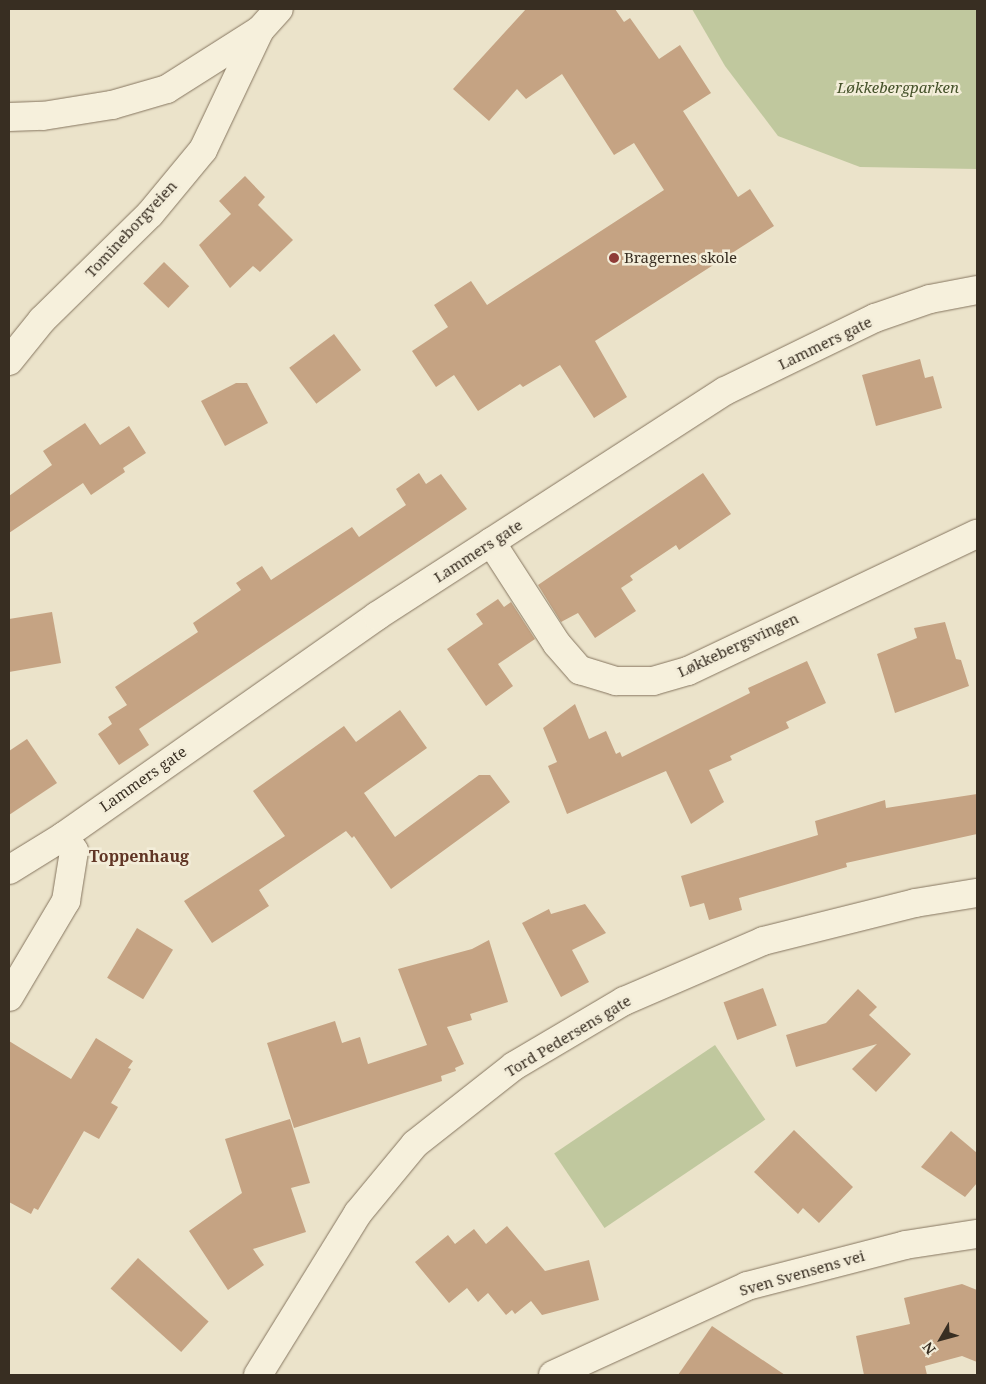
<!DOCTYPE html>
<meta charset="utf-8">
<style>
body{margin:0}
#map{position:relative;width:986px;height:1384px;overflow:hidden;background:#ebe3ca;font-family:"Noto Serif",serif}
div>[style]{position:absolute}
[style*='--x']{left:calc(var(--x)*1px);top:calc(var(--y)*1px);width:calc(var(--w)*1px);rotate:calc(var(--a)*1deg)}
.green>*{inset:0;background:#c0c89e;transform-origin:0 0}
.building>*{inset:0;background:#c5a383;transform-origin:0 0}
.roads{filter:drop-shadow(0 0 1px #867660) drop-shadow(0 0 1px #867660)}
.street>*{height:28px;margin:-14px;padding:0 14px;transform-origin:14px;border-radius:14px;background:#f6f0dc}
.secondary>*{height:28px;margin:-14px;padding:0 14px;transform-origin:14px;border-radius:14px;background:#f6f0dc}
.dots>*{width:14px;height:14px;translate:-50% -50%;box-sizing:border-box;border:2px solid #f3edd9;border-radius:50%}
span{translate:-50% -50%;white-space:nowrap;text-align:center;line-height:1.15;-webkit-text-stroke:5px #f3edd9;paint-order:stroke}
.park-label{font-size:15px;color:#45522a;font-style:italic}
.street-label{font-size:15px;color:#382e22}
.poi-label{font-size:15px;color:#382e22}
.left{translate:0 -50%;text-align:left}
.neighbourhood-label{font-size:16px;color:#603525;font-weight:700}
.frame{position:absolute;inset:0;border:10px solid #382e22;pointer-events:none}
.north{position:absolute;left:916px;top:1314px;width:50px;height:50px;-webkit-text-stroke:4px #f3edd9;paint-order:stroke;rotate:232deg;font-size:14px;font-weight:700;line-height:20px;text-align:center;color:#382e22}
.north::after{content:'';display:block;margin:auto;width:18px;height:22px;background:#382e22;clip-path:polygon(50% 0,100% 100%,50% 72%,0 100%)}
</style>
<div id="map">
<div class="green">
<i style="clip-path:polygon(692px 9px,977px 9px,977px 169px,860px 167px,778px 136px,725px 66px)"></i>
<i style="left:715px;top:1045px;width:90px;height:194px;rotate:56deg"></i>
</div>
<div class="building">
<i style="clip-path:polygon(526px 9px,615px 9px,624px 22px,630px 18px,659px 59px,680px 45px,711px 93px,683px 111px,738px 197px,750px 189px,774px 226px,595px 341px,627px 397px,594px 418px,560px 365px,523px 387px,520px 384px,478px 411px,454px 375px,436px 387px,412px 351px,448px 327px,434px 305px,471px 281px,487px 305px,664px 190px,634px 143px,614px 155px,562px 74px,526px 99px,517px 89px,489px 121px,453px 89px)"></i>
<i style="clip-path:polygon(245px 176px,265px 197px,258px 205px,293px 240px,260px 272px,253px 266px,230px 288px,199px 245px,231px 214px,219px 201px)"></i>
<i style="left:164px;top:262px;width:35px;height:30px;rotate:44deg"></i>
<i style="left:334px;top:334px;width:45px;height:56px;rotate:53deg"></i>
<i style="clip-path:polygon(920px 359px,925px 378px,933px 376px,942px 408px,876px 426px,862px 375px)"></i>
<i style="clip-path:polygon(236px 383px,247px 383px,268px 423px,225px 446px,201px 401px)"></i>
<i style="clip-path:polygon(85px 423px,100px 445px,129px 426px,146px 453px,123px 468px,125px 472px,91px 495px,83px 483px,9px 533px,9px 496px,52px 465px,43px 451px)"></i>
<i style="clip-path:polygon(419px 473px,426px 484px,441px 474px,467px 509px,139px 729px,149px 745px,119px 765px,98px 734px,112px 724px,108px 717px,127px 705px,115px 687px,198px 632px,193px 623px,241px 590px,236px 583px,262px 566px,271px 580px,352px 527px,359px 537px,406px 505px,396px 489px)"></i>
<i style="clip-path:polygon(703px 473px,731px 514px,679px 550px,676px 545px,630px 576px,633px 580px,621px 588px,636px 611px,595px 638px,578px 613px,561px 622px,538px 585px)"></i>
<i style="clip-path:polygon(498px 599px,504px 607px,511px 602px,535px 639px,498px 664px,513px 686px,486px 706px,447px 649px,483px 624px,476px 614px)"></i>
<i style="clip-path:polygon(52px 612px,61px 663px,9px 672px,9px 619px)"></i>
<i style="clip-path:polygon(945px 622px,956px 659px,961px 660px,969px 686px,895px 713px,877px 654px,917px 638px,914px 628px)"></i>
<i style="clip-path:polygon(807px 661px,826px 703px,786px 722px,789px 728px,730px 756px,732px 760px,709px 770px,724px 802px,691px 824px,666px 771px,567px 814px,548px 766px,557px 762px,543px 728px,575px 704px,589px 739px,606px 731px,616px 754px,620px 752px,622px 757px,750px 693px,748px 688px)"></i>
<i style="clip-path:polygon(400px 710px,427px 748px,364px 793px,395px 837px,479px 775px,490px 775px,510px 802px,391px 889px,354px 836px,352px 838px,346px 831px,259px 890px,269px 906px,212px 943px,184px 901px,285px 836px,253px 791px,344px 726px,356px 742px)"></i>
<i style="clip-path:polygon(27px 739px,57px 783px,9px 815px,9px 751px)"></i>
<i style="clip-path:polygon(977px 794px,977px 834px,846px 863px,847px 867px,739px 898px,742px 910px,709px 920px,704px 903px,690px 907px,681px 876px,818px 835px,815px 821px,885px 800px,886px 808px)"></i>
<i style="clip-path:polygon(585px 904px,606px 933px,572px 950px,589px 982px,561px 997px,522px 923px,549px 909px,551px 914px)"></i>
<i style="left:137px;top:928px;width:42px;height:58px;rotate:31deg"></i>
<i style="clip-path:polygon(489px 940px,508px 1002px,470px 1014px,472px 1020px,447px 1027px,464px 1064px,455px 1068px,456px 1071px,441px 1076px,442px 1081px,294px 1128px,267px 1043px,335px 1021px,342px 1043px,360px 1037px,368px 1064px,427px 1045px,398px 969px,472px 949px)"></i>
<i style="left:763px;top:988px;width:40px;height:42px;rotate:70deg"></i>
<i style="clip-path:polygon(858px 989px,877px 1007px,869px 1015px,911px 1054px,876px 1092px,852px 1069px,877px 1044px,796px 1067px,786px 1035px,826px 1023px)"></i>
<i style="clip-path:polygon(96px 1038px,133px 1061px,128px 1068px,131px 1069px,111px 1103px,118px 1107px,99px 1139px,84px 1131px,38px 1210px,34px 1208px,31px 1214px,9px 1202px,9px 1041px,71px 1079px)"></i>
<i style="clip-path:polygon(290px 1119px,310px 1183px,291px 1188px,306px 1232px,253px 1249px,264px 1265px,228px 1290px,189px 1231px,242px 1193px,225px 1139px)"></i>
<i style="clip-path:polygon(794px 1130px,853px 1187px,819px 1223px,803px 1208px,798px 1214px,754px 1172px)"></i>
<i style="clip-path:polygon(951px 1131px,977px 1153px,977px 1183px,965px 1197px,921px 1167px)"></i>
<i style="clip-path:polygon(507px 1226px,545px 1271px,589px 1260px,599px 1300px,542px 1315px,531px 1301px,515px 1314px,512px 1310px,506px 1315px,488px 1293px,478px 1302px,467px 1288px,449px 1303px,415px 1262px,448px 1235px,455px 1244px,474px 1229px,486px 1244px)"></i>
<i style="left:138px;top:1258px;width:95px;height:41px;rotate:42deg"></i>
<i style="clip-path:polygon(962px 1284px,977px 1290px,977px 1362px,962px 1356px,925px 1366px,927px 1375px,864px 1375px,856px 1336px,910px 1324px,904px 1298px)"></i>
<i style="clip-path:polygon(712px 1326px,785px 1375px,678px 1375px)"></i>
</div>
<div class="roads">
<div class="street">
<i style="--x:9;--y:361;--w:53;--a:-51.2"></i>
<i style="--x:42;--y:320;--w:151;--a:-44.5"></i>
<i style="--x:150;--y:214;--w:83;--a:-50.4"></i>
<i style="--x:203;--y:150;--w:133;--a:-64.6"></i>
<i style="--x:491;--y:542;--w:121;--a:57.1"></i>
<i style="--x:557;--y:644;--w:35;--a:49"></i>
<i style="--x:580;--y:670;--w:38;--a:17"></i>
<i style="--x:616;--y:681;--w:37;--a:0"></i>
<i style="--x:653;--y:681;--w:36;--a:-16"></i>
<i style="--x:688;--y:671;--w:320;--a:-25.4"></i>
<i style="--x:9;--y:870;--w:65;--a:-31.7"></i>
<i style="--x:64;--y:836;--w:383;--a:-35.1"></i>
<i style="--x:377;--y:616;--w:414;--a:-32.9"></i>
<i style="--x:725;--y:391;--w:167;--a:-26"></i>
<i style="--x:875;--y:318;--w:58;--a:-19.1"></i>
<i style="--x:930;--y:299;--w:48;--a:-10.8"></i>
<i style="--x:9;--y:997;--w:112;--a:-59.3"></i>
<i style="--x:66;--y:901;--w:51;--a:-80.9"></i>
<i style="--x:74;--y:851;--w:18;--a:-124"></i>
<i style="--x:258;--y:1375;--w:190;--a:-58.3"></i>
<i style="--x:358;--y:1213;--w:89;--a:-50.4"></i>
<i style="--x:415;--y:1144;--w:126;--a:-38.2"></i>
<i style="--x:514;--y:1066;--w:128;--a:-30.6"></i>
<i style="--x:624;--y:1001;--w:151;--a:-23.3"></i>
<i style="--x:763;--y:941;--w:157;--a:-14"></i>
<i style="--x:915;--y:903;--w:63;--a:-9.2"></i>
<i style="--x:553;--y:1375;--w:213;--a:-24.6"></i>
<i style="--x:747;--y:1286;--w:163;--a:-14.5"></i>
<i style="--x:905;--y:1245;--w:73;--a:-8.7"></i>
</div>
<div class="secondary">
<i style="--x:9;--y:117;--w:34;--a:-2"></i>
<i style="--x:43;--y:116;--w:70;--a:-9.1"></i>
<i style="--x:112;--y:105;--w:57;--a:-16.2"></i>
<i style="--x:167;--y:89;--w:110;--a:-32.4"></i>
<i style="--x:260;--y:30;--w:28;--a:-48"></i>
</div>
</div>
<div class="dots">
<i style="left:614px;top:258px;background:#8f3b36"></i>
</div>
<div class="park-label">
<span style="left:898px;top:88px">Løkkebergparken</span>
</div>
<div class="street-label">
<span style="left:131px;top:229px;rotate:-47deg">Tomineborgveien</span>
<span style="left:825px;top:343px;rotate:-26deg">Lammers gate</span>
<span style="left:478px;top:551px;rotate:-33deg">Lammers gate</span>
<span style="left:738px;top:645px;rotate:-25deg">Løkkebergsvingen</span>
<span style="left:143px;top:779px;rotate:-35deg">Lammers gate</span>
<span style="left:568px;top:1036px;rotate:-31deg">Tord Pedersens gate</span>
<span style="left:802px;top:1273px;rotate:-16deg">Sven Svensens vei</span>
</div>
<div class="poi-label">
<span class="left" style="left:624px;top:258px">Bragernes skole</span>
</div>
<div class="neighbourhood-label">
<span style="left:139px;top:856px">Toppenhaug</span>
</div>
<div class="frame"></div>
<div class="north">N</div>
</div>
